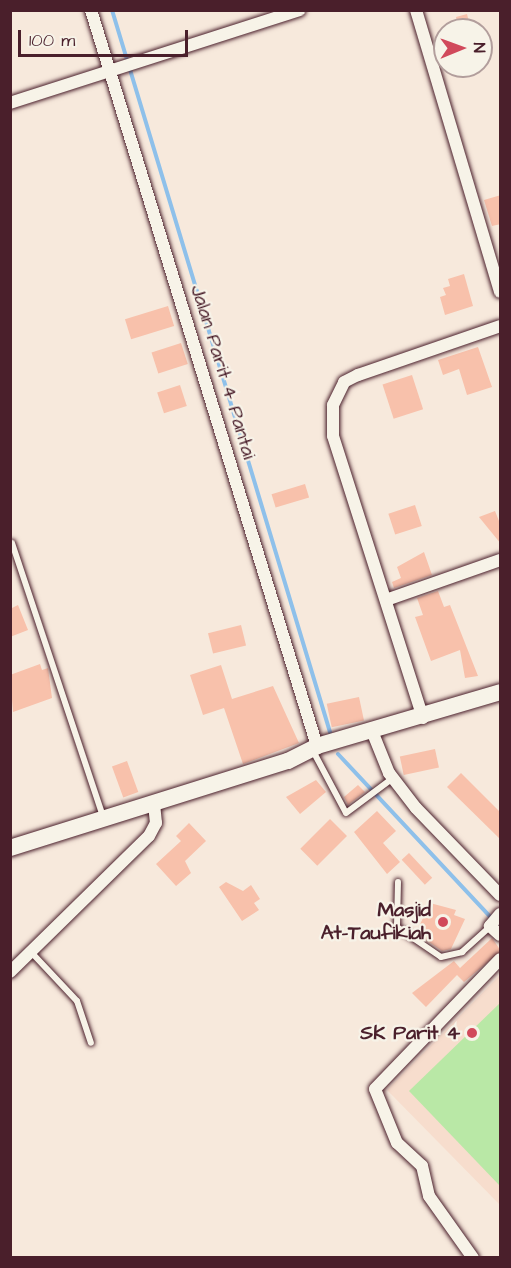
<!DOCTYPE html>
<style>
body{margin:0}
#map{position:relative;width:511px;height:1268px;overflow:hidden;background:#f7e9dc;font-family:"Architects Daughter",sans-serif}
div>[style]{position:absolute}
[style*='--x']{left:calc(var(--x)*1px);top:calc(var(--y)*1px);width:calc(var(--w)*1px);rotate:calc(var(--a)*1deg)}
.built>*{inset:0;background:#f7ddcd}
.green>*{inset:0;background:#b9e8a6}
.stream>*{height:4px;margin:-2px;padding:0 2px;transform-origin:2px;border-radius:2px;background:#8ec0ea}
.building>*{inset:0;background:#f8c1ab;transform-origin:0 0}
.roads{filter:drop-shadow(0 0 2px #4a1f2b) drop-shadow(0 0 2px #4a1f2b)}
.lane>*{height:6px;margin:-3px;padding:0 3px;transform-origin:3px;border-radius:3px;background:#f7f3e8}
.street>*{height:12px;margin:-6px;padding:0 6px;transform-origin:6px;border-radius:6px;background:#f7f3e8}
.secondary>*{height:16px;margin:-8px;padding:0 8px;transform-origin:8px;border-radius:8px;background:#f7f3e8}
.dots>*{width:16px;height:16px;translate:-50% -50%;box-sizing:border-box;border:3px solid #f7f3e8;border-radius:50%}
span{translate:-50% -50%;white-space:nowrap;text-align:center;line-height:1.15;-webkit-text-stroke:4.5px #f7f3e8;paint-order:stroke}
.street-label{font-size:20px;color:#4a1f2b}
.poi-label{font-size:20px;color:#4a1f2b;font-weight:700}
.right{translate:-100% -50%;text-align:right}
.frame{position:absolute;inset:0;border:12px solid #4a1f2b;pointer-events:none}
.north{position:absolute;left:433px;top:18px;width:60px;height:60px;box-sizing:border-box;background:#f7f3e8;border:2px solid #b29e9c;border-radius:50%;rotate:89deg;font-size:16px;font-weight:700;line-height:24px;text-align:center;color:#4a1f2b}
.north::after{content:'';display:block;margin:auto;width:21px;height:27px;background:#d1495b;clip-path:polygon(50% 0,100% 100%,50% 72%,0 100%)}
.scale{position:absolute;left:18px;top:30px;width:170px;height:27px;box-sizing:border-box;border:3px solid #4a1f2b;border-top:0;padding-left:8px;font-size:18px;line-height:21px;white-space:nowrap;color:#4a1f2b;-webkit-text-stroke:4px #f7f3e8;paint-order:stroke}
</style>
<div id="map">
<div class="built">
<i style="clip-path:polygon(500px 975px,500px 1205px,387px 1090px)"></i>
</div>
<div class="green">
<i style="clip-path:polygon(500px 1003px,500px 1186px,409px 1091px)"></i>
</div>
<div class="stream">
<i style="--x:112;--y:10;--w:754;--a:73.2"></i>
<i style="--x:338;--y:754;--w:237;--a:46.9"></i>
</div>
<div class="building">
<i style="clip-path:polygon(467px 14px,471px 30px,459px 30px,456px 17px)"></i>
<i style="clip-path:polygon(501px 195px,501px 224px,492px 226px,484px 200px)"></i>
<i style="clip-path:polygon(464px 274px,473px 306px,445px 315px,440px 297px,446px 295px,443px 288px,450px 286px,448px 279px)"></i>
<i style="left:168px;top:306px;width:21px;height:45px;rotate:73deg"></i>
<i style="left:181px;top:343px;width:22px;height:31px;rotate:72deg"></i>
<i style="clip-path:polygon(478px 347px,492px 387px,467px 395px,459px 369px,443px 375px,438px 360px)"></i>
<i style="left:412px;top:375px;width:36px;height:31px;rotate:72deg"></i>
<i style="left:180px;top:385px;width:22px;height:24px;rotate:72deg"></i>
<i style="left:305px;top:484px;width:14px;height:35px;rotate:73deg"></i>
<i style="left:415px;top:505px;width:22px;height:28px;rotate:72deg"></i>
<i style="clip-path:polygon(495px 511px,501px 526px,501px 544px,479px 517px)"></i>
<i style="clip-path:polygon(424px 552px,432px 575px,394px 588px,392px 582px,401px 578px,397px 567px)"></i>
<i style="clip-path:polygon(438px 591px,444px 607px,450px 605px,478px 676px,465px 678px,460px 650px,431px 661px,415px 617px,423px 615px,417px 598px)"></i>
<i style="clip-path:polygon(18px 605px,28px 630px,10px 637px,10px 609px)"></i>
<i style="left:241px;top:625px;width:21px;height:34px;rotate:76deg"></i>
<i style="clip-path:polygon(40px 664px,42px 670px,48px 668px,52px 698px,13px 712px,10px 675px)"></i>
<i style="clip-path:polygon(221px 665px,232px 699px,273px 686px,299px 743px,243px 764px,224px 708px,203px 715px,190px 675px)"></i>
<i style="left:359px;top:697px;width:24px;height:33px;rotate:78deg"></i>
<i style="left:435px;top:749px;width:19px;height:36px;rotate:78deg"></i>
<i style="left:127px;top:761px;width:33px;height:16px;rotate:70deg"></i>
<i style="clip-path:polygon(461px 773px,501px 813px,501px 840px,447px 787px)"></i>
<i style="clip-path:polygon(316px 780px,326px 792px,300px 814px,286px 797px)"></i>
<i style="clip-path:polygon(358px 785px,365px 792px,348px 805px,344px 797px)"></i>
<i style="clip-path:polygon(377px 811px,396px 831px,383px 843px,400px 862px,387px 874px,354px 832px)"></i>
<i style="left:330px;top:819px;width:24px;height:42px;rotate:45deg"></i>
<i style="clip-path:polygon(189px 823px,206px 841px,185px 861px,191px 873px,176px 886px,156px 864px,181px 841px,176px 836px)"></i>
<i style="left:409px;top:853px;width:34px;height:10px;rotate:47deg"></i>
<i style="clip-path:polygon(226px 882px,243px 891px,251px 885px,260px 899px,254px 903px,259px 910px,242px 921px,219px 887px)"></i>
<i style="clip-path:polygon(430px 903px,456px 910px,454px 915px,465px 919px,451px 949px,442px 951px,416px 933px)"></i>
<i style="clip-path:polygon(492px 938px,501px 951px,464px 982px,457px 975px,426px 1007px,412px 993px,454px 961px,460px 968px)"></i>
</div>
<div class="roads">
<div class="lane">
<i style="--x:12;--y:543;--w:289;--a:71.6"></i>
<i style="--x:312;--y:749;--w:72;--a:62"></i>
<i style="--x:346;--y:813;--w:59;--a:-36.7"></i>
<i style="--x:398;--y:882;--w:45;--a:91.3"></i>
<i style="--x:397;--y:927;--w:53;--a:34.3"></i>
<i style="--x:441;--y:957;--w:22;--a:-13"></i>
<i style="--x:462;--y:952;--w:38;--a:-42"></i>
<i style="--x:31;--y:952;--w:67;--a:46.8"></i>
<i style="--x:77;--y:1001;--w:44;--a:71.6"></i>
</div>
<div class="street">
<i style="--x:91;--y:10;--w:770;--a:72.93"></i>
<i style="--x:416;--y:10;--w:294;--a:73.4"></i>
<i style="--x:10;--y:103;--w:304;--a:-17.8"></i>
<i style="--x:386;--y:600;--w:121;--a:-19.3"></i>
<i style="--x:423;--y:718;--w:296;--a:-107.7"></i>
<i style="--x:333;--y:436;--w:31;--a:-90"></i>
<i style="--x:333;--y:405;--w:25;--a:-64"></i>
<i style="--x:344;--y:382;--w:16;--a:-27"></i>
<i style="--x:358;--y:375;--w:150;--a:-19"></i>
<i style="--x:372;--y:731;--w:45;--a:68"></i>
<i style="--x:389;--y:773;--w:44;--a:52.4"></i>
<i style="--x:416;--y:808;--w:121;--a:46"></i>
<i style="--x:500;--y:914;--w:16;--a:130"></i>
<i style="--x:490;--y:926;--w:13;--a:42"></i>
<i style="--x:10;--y:972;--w:194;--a:-44.4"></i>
<i style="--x:149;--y:836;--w:15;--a:-62"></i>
<i style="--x:156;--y:823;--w:20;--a:-96"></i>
<i style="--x:473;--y:1258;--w:76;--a:-125.4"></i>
<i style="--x:429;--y:1196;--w:31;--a:-103"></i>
<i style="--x:422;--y:1166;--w:34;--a:-137"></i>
<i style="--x:397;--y:1143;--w:58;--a:-112.2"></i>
<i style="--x:375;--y:1089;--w:180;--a:-46.1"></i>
</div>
<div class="secondary">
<i style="--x:10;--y:848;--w:291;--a:-17.4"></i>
<i style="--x:288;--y:761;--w:33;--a:-27"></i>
<i style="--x:317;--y:746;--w:191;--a:-16.4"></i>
</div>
</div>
<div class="dots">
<i style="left:443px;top:922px;background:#d1495b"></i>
<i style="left:472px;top:1033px;background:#d1495b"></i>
</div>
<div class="street-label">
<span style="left:223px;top:372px;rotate:73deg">Jalan Parit 4 Pantai</span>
</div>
<div class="poi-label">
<span class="right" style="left:431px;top:922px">Masjid<br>At-Taufikiah</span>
<span class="right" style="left:460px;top:1033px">SK Parit 4</span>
</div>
<div class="frame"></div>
<div class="north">N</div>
<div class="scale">100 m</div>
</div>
